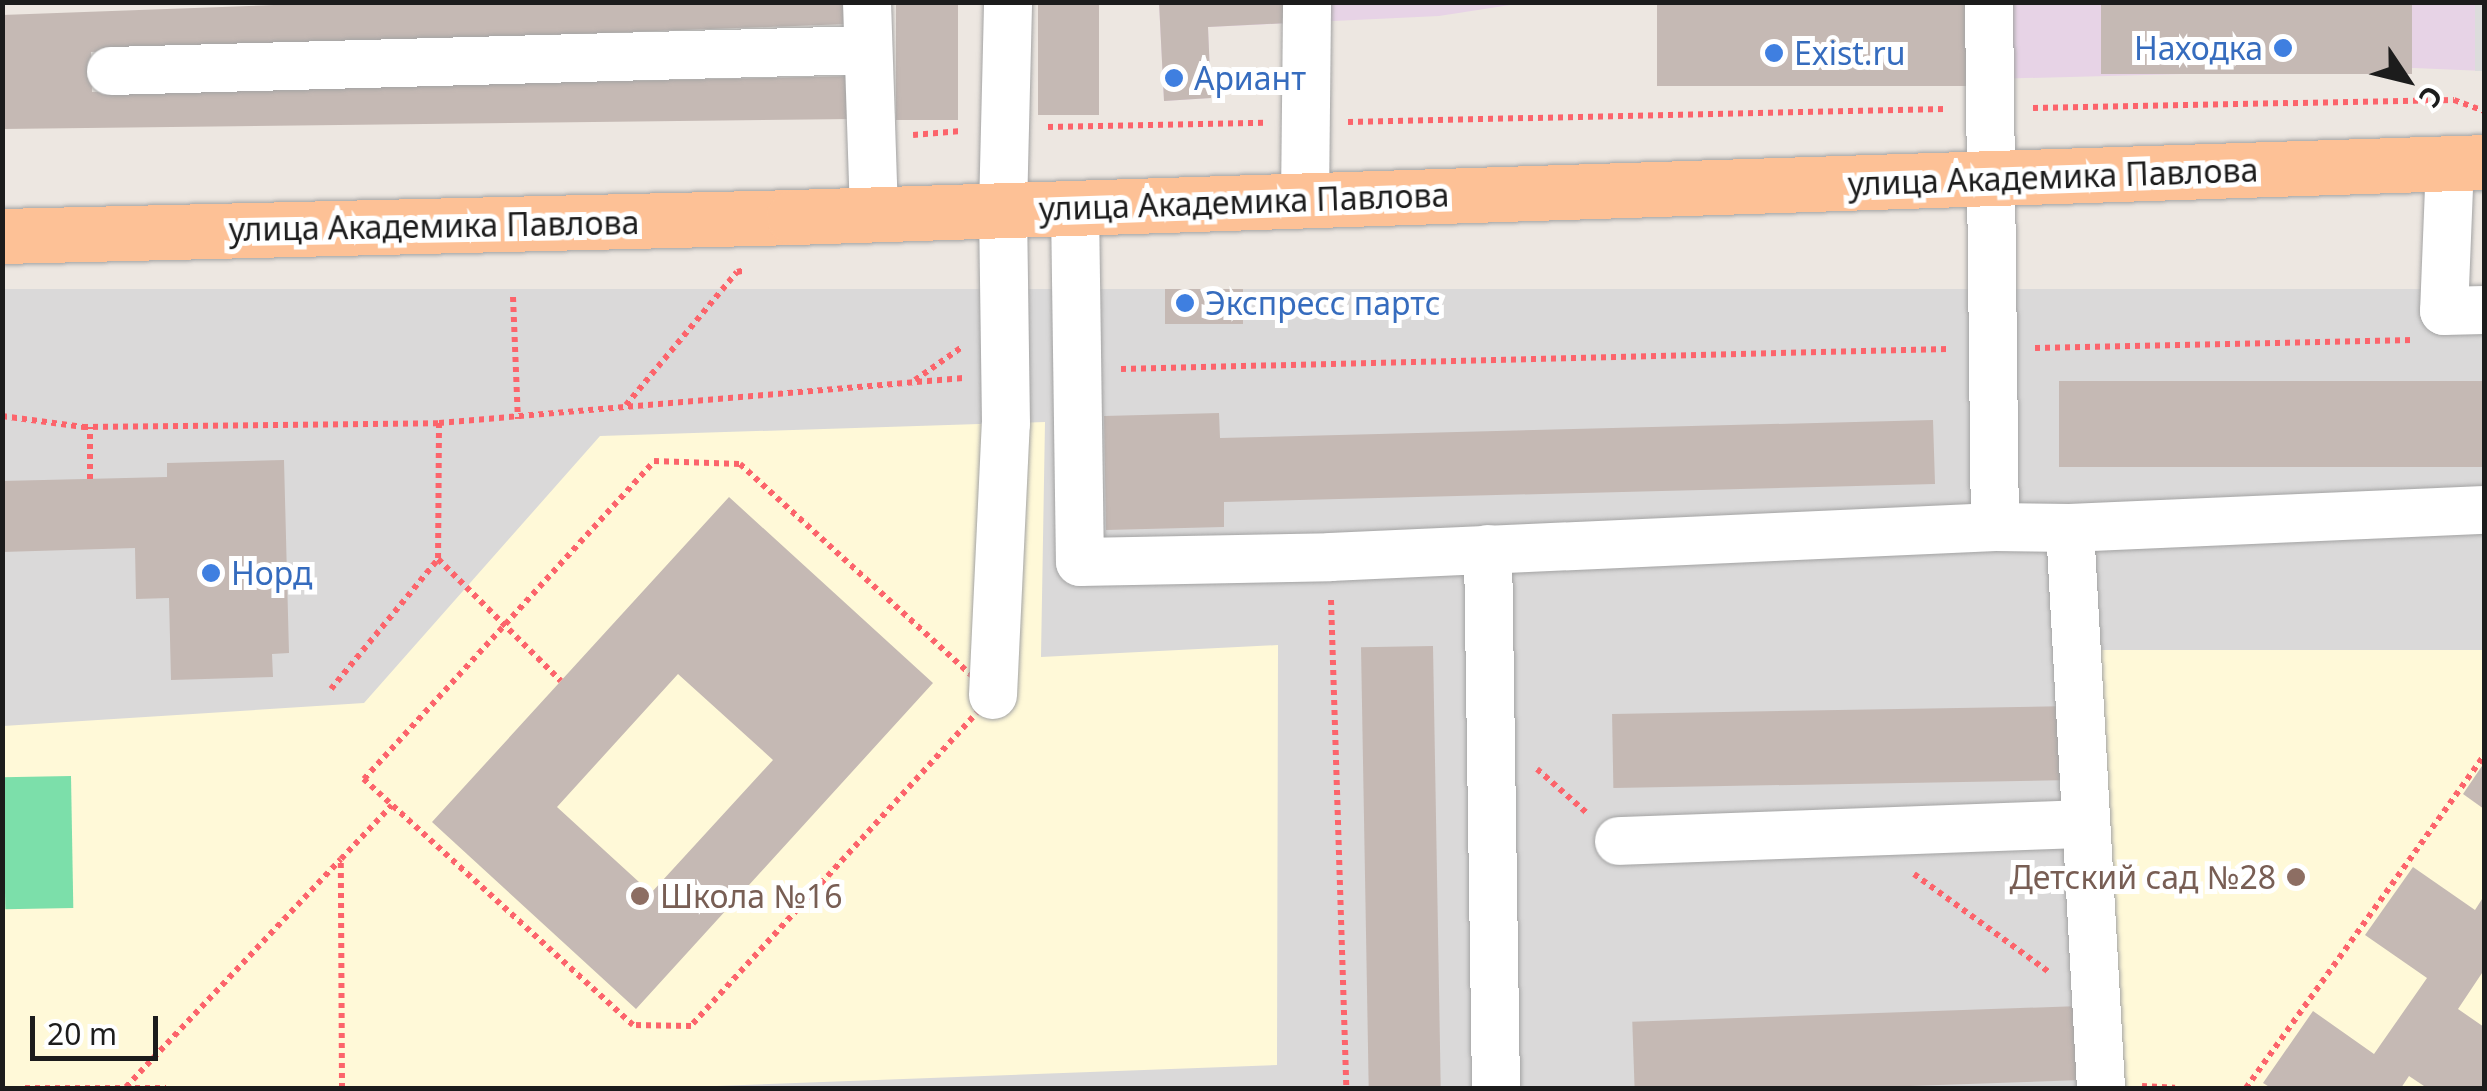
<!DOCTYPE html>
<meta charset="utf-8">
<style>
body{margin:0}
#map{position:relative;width:2487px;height:1091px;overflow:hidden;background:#ede7e1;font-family:"Noto Sans",sans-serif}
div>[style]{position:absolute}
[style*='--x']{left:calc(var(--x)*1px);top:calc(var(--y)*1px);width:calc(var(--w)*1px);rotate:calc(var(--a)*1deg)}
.residential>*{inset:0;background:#dad9d9;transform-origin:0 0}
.industrial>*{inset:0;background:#e7d3e6}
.education>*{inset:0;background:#fff9d8;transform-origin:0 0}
.pitch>*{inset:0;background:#7cdfaa;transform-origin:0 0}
.parking>*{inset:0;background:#dcdcdc;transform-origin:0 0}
.building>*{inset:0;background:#c5b9b4;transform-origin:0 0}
.path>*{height:6px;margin-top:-3px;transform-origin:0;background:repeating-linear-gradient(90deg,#fc646b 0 5px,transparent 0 10px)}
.roads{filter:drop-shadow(0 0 2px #a3a3a3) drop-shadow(0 0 2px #a3a3a3)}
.minor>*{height:48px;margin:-24px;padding:0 24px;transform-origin:24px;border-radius:24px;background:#fff}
.major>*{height:55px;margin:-27.5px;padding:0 27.5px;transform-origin:27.5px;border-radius:27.5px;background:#fdc196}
.dots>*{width:28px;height:28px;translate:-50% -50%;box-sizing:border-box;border:5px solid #fff;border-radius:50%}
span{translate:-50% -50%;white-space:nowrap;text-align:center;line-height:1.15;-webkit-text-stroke:10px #fff;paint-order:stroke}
.shop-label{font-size:32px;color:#366cbe}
.right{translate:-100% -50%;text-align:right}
.left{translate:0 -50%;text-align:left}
.street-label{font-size:32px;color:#1c1c1c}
.education-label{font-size:32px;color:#785e54}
.frame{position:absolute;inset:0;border:5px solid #1c1c1c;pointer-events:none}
.north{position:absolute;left:2357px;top:30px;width:100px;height:100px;-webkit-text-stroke:8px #fff;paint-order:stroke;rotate:125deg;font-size:28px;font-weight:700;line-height:40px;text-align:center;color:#1c1c1c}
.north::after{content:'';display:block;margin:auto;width:35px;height:45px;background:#1c1c1c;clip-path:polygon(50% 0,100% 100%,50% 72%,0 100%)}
.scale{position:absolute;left:30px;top:1016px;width:128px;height:45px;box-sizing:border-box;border:5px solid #1c1c1c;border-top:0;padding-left:12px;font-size:30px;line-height:35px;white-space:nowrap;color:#1c1c1c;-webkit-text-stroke:8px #fff;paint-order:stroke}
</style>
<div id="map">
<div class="residential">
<i style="left:2484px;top:289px;width:799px;height:2484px;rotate:90deg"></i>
</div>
<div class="industrial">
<i style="clip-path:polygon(1159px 3px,1523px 3px,1439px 16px,1208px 27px,1211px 98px,1164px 101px)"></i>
<i style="clip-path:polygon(1948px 3px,2484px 3px,2484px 71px,2414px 68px,1990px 79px)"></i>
</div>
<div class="education">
<i style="clip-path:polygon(1045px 422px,1041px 657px,1278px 645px,1277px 1065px,662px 1088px,3px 1088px,3px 726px,364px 703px,600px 436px)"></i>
<i style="left:2484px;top:650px;width:438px;height:386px;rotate:90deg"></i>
</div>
<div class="pitch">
<i style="left:71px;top:776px;width:132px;height:68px;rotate:89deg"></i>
</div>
<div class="parking">
<i style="left:2475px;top:3px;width:9px;height:68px"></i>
</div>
<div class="building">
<i style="clip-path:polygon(356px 2px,849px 2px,847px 24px,91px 52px,92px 92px,855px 76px,852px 119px,2px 129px,2px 15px)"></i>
<i style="left:896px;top:2px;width:62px;height:118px"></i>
<i style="left:1038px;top:2px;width:61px;height:113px"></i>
<i style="clip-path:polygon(1159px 2px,1287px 2px,1288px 23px,1208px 27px,1211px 98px,1164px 101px)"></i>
<i style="left:1657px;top:2px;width:309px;height:84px"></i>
<i style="left:2101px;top:2px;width:311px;height:72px"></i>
<i style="left:1243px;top:289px;width:35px;height:78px;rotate:90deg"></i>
<i style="left:2484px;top:381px;width:86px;height:425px;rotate:90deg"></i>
<i style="clip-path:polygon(1219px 413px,1220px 438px,1933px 420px,1935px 484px,1224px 502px,1224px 527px,1106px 530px,1104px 416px)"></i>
<i style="clip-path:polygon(284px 460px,289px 653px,272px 654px,273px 677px,171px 680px,169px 598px,136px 599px,135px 548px,2px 552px,2px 481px,167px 477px,167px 463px)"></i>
<i style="clip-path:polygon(evenodd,729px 497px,933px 683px,636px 1009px,432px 822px,729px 497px,678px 674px,773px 760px,651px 893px,557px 807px,678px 674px)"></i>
<i style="left:1433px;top:646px;width:442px;height:72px;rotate:89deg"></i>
<i style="left:2071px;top:706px;width:74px;height:459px;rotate:89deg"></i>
<i style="clip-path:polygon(2484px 763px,2484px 809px,2463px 794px)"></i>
<i style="clip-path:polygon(2413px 867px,2475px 910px,2484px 896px,2484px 970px,2458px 1009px,2484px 1027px,2484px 1088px,2427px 1088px,2409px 1076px,2401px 1088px,2271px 1088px,2263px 1083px,2313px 1011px,2374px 1054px,2427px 978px,2365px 935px)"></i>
<i style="left:2080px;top:1006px;width:74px;height:448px;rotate:88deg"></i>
</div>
<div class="path">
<i style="--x:2033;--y:108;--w:421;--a:-1.1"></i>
<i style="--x:2454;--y:100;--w:32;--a:20"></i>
<i style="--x:1348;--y:122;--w:597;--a:-1.25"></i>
<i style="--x:1048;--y:127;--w:217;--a:-1.1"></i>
<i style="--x:913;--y:135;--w:48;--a:-4.8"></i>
<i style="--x:513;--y:297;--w:122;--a:87.7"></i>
<i style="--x:2035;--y:348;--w:378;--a:-1.2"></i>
<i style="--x:1121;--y:369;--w:827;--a:-1.39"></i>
<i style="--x:915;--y:380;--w:57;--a:-35.1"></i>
<i style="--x:626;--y:405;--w:173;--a:-50.2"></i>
<i style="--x:737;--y:272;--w:9;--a:-13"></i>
<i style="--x:2;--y:416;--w:82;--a:7.7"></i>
<i style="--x:83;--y:427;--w:356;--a:-0.6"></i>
<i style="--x:439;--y:423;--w:526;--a:-4.91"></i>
<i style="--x:439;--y:423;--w:136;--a:90.4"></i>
<i style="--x:438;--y:559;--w:173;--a:44.8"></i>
<i style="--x:654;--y:461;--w:86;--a:2"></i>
<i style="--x:740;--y:464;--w:343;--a:42.4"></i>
<i style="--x:993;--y:695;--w:448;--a:132.4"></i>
<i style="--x:691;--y:1026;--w:58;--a:-179"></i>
<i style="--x:633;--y:1025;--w:365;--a:-137.6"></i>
<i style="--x:364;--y:779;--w:430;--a:-47.6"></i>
<i style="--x:90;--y:479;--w:52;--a:-90"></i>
<i style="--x:1331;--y:600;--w:488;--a:88.2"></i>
<i style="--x:331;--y:689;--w:168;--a:-50.5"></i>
<i style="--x:1537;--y:769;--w:68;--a:41.4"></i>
<i style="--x:1914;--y:874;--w:167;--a:36"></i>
<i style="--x:2142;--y:1086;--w:33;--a:3"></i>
<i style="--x:126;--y:1087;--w:313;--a:-46.7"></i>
<i style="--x:25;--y:1088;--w:141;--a:0"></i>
<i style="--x:342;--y:1088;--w:229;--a:-90.3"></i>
<i style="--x:341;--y:859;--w:74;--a:-46.6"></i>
<i style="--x:2246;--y:1088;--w:408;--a:-54.4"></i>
</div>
<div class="roads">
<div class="minor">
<i style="--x:867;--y:2;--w:212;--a:88.1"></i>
<i style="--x:1989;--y:2;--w:525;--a:89.35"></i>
<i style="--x:111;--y:71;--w:757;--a:-1.59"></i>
<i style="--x:2450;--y:163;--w:148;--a:92.3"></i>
<i style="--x:2444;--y:311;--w:40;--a:-1.4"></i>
<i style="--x:1305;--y:201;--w:199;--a:-89.4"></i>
<i style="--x:1075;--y:208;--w:354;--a:89.2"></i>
<i style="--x:1080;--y:562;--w:250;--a:-1.1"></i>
<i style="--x:1330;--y:557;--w:666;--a:-2.58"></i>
<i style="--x:1995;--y:527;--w:75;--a:0.8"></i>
<i style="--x:2070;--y:528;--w:414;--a:-2.5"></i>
<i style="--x:2070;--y:528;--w:561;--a:86.83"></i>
<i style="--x:1488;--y:549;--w:539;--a:89.15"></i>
<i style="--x:993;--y:695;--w:271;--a:-87.3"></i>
<i style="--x:1006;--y:424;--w:214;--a:-90.8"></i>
<i style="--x:1003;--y:210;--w:208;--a:-88.6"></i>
<i style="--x:1619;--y:841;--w:464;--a:-2.1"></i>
</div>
<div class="major">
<i style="--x:2;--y:236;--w:792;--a:-1.37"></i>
<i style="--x:794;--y:217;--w:1691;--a:-1.86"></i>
</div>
</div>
<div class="dots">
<i style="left:2283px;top:48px;background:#3f7fe0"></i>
<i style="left:1774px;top:53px;background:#3f7fe0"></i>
<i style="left:1174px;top:78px;background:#3f7fe0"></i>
<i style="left:1185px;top:303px;background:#3f7fe0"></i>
<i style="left:211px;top:573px;background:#3f7fe0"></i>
<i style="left:2296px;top:877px;background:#8d6e63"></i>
<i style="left:640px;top:896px;background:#8d6e63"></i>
</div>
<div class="shop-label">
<span class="right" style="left:2263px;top:48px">Находка</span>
<span class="left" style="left:1794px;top:53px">Exist.ru</span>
<span class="left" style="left:1194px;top:78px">Ариант</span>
<span class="left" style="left:1205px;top:303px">Экспресс партс</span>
<span class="left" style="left:231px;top:573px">Норд</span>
</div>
<div class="street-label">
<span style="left:2053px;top:177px;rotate:-2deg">улица Академика Павлова</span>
<span style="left:1244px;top:202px;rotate:-2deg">улица Академика Павлова</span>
<span style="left:434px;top:226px;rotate:-1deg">улица Академика Павлова</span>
</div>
<div class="education-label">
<span class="right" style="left:2276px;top:877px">Детский сад №28</span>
<span class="left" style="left:660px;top:896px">Школа №16</span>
</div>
<div class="frame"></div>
<div class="north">С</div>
<div class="scale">20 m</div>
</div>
